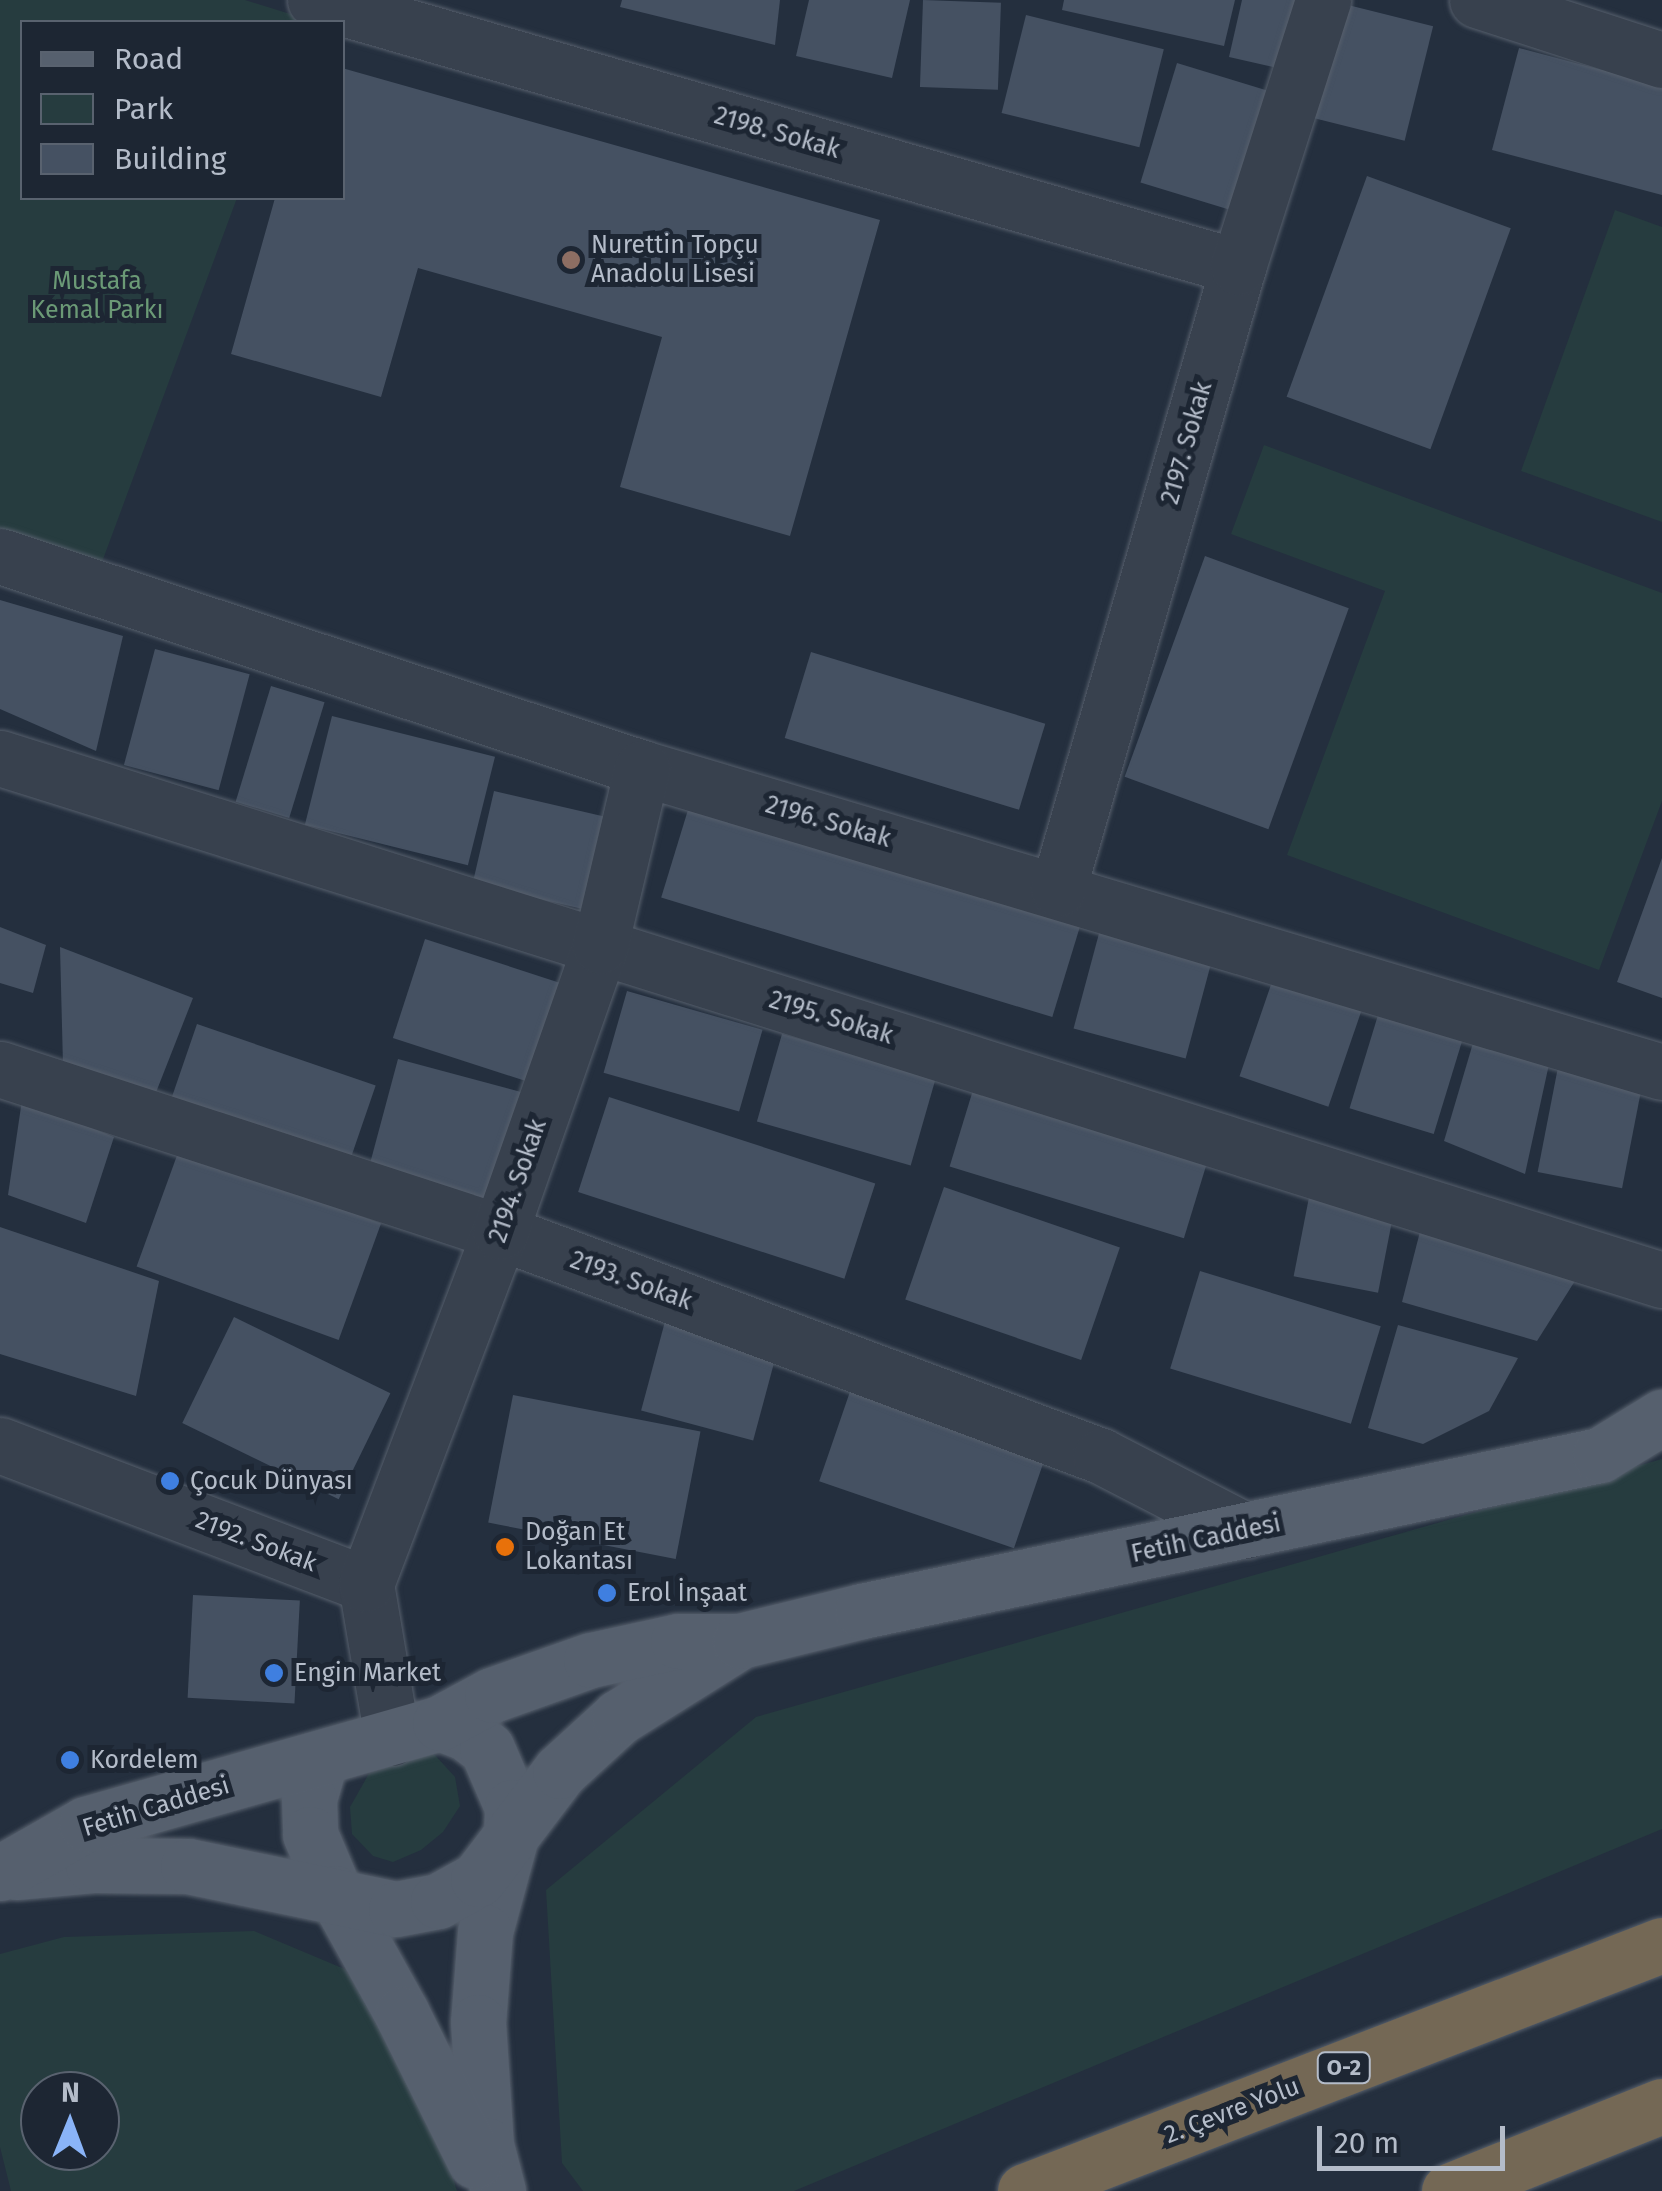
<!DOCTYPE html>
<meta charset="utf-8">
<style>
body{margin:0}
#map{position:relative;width:1662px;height:2191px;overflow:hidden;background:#242f3e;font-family:"Fira Sans",sans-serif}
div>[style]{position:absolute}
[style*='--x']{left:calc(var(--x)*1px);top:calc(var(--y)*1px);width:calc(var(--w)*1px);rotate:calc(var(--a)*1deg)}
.green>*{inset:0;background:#263c3f}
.building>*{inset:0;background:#455162;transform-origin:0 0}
.roads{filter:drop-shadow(0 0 2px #565f6c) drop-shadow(0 0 2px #565f6c)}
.minor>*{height:55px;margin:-27.5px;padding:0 27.5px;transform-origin:27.5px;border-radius:27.5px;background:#38414e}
.major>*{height:55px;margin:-27.5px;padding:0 27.5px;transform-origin:27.5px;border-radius:27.5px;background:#56606e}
.highway>*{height:55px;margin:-27.5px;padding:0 27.5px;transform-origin:27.5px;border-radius:27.5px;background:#746855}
.dots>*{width:28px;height:28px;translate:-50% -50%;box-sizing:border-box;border:5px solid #1d2633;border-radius:50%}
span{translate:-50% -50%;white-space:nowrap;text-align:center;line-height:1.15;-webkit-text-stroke:10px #1d2633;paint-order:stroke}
.shield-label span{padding:2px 8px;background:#1d2633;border:2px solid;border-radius:8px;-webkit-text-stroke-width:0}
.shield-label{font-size:22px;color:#b4bcc9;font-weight:700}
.street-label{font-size:25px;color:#b4bcc9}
.poi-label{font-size:25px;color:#b4bcc9}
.left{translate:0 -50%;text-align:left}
.park-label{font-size:25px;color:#6b9a76}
.legend{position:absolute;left:20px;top:20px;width:325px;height:180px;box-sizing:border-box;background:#1d2633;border:2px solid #59626f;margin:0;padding:12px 18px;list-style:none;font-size:30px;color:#b4bcc9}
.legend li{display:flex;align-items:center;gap:20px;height:50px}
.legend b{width:50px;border:2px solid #59626f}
.north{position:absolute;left:20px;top:2071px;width:100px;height:100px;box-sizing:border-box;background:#1d2633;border:2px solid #59626f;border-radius:50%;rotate:1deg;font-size:28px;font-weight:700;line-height:40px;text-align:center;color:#b4bcc9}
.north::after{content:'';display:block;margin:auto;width:35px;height:45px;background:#8ab4f8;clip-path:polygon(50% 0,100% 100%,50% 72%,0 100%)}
.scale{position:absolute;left:1317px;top:2126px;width:188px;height:45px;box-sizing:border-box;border:5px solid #b4bcc9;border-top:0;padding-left:12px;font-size:30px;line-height:35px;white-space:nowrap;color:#b4bcc9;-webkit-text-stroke:8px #1d2633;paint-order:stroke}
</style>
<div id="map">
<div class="green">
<i style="clip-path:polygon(0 0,245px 0,303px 18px,302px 22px,22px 22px,22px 198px,237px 198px,102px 562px,0 529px)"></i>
<i style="clip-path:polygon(1615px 210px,1662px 227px,1662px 522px,1521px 471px)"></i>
<i style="clip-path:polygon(1264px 445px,1662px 593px,1662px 801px,1599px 970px,1287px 855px,1385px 591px,1231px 534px)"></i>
<i style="clip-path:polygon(1662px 1459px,1662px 1829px,794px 2191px,583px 2191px,562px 2163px,546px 1890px,756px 1717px)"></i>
<i style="clip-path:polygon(412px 1752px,434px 1754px,455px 1777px,460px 1806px,443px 1832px,421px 1850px,393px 1862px,373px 1856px,352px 1834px,350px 1807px,371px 1770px)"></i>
<i style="clip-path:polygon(evenodd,254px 1931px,354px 1973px,445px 2151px,457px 2191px,11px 2191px,0 2147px,0 1954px,64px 1937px,254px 1931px,40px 2091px,100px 2091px,100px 2151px,40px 2151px,40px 2091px)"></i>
</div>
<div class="building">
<i style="clip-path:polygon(622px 0,780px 0,775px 45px,620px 7px)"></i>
<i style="clip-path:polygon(809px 0,910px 0,892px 78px,796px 56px)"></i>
<i style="left:923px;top:0;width:78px;height:87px;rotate:2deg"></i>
<i style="clip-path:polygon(1064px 0,1235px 0,1224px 46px,1062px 10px)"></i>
<i style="clip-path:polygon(1242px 0,1311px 0,1295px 72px,1229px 57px)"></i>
<i style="left:1340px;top:3px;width:96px;height:118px;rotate:14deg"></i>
<i style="left:1026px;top:15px;width:142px;height:101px;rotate:14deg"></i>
<i style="clip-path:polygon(1519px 48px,1662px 86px,1662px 195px,1492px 150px)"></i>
<i style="left:1177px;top:63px;width:101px;height:125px;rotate:17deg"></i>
<i style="clip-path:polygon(342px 68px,880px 220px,790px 536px,620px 487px,662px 337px,418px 268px,381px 397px,231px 354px,275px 198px,342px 198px)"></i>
<i style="left:1367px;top:176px;width:153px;height:235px;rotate:20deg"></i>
<i style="left:1205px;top:556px;width:153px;height:235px;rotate:20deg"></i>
<i style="clip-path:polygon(0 600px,123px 636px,96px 751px,0 709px)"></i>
<i style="left:155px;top:649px;width:98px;height:120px;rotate:15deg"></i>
<i style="left:811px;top:652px;width:245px;height:90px;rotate:17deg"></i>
<i style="left:271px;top:686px;width:56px;height:121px;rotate:17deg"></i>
<i style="left:332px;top:716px;width:168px;height:112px;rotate:14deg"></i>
<i style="left:494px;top:791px;width:133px;height:95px;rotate:13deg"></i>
<i style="left:691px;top:800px;width:409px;height:102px;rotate:17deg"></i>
<i style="clip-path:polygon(1662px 858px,1662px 998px,1617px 982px)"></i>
<i style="left:1101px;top:926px;width:116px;height:106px;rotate:15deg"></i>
<i style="clip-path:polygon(0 927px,46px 945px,33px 993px,0 983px)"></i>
<i style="left:425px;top:939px;width:147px;height:104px;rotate:18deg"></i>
<i style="clip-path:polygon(60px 947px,193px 998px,153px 1100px,63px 1065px)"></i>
<i style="left:1274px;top:976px;width:94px;height:106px;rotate:19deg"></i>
<i style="left:627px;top:991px;width:141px;height:85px;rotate:16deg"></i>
<i style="left:1382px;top:1002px;width:88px;height:111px;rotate:17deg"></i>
<i style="left:197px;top:1024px;width:189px;height:80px;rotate:19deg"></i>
<i style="clip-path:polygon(1476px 1033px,1551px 1055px,1525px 1174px,1444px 1141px)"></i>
<i style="left:782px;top:1034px;width:160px;height:91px;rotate:16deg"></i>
<i style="left:398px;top:1059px;width:142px;height:112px;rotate:15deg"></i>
<i style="left:1559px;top:1062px;width:86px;height:112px;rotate:11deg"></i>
<i style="left:973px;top:1090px;width:245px;height:80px;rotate:17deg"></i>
<i style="left:609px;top:1097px;width:280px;height:100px;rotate:18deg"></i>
<i style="clip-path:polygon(22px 1100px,114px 1137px,86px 1223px,8px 1195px)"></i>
<i style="left:179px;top:1150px;width:215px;height:124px;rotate:20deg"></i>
<i style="left:944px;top:1187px;width:186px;height:119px;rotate:19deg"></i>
<i style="left:1311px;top:1187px;width:86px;height:91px;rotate:11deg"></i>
<i style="clip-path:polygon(1424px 1216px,1580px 1273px,1537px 1341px,1402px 1302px)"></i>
<i style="clip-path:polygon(0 1227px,159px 1281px,136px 1396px,0 1354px)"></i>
<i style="left:1200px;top:1271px;width:189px;height:102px;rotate:17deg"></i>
<i style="left:667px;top:1314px;width:116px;height:100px;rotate:15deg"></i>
<i style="left:234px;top:1317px;width:174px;height:118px;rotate:26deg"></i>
<i style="clip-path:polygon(1398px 1325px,1518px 1358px,1489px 1411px,1423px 1444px,1368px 1428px)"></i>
<i style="left:854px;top:1380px;width:206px;height:107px;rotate:19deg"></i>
<i style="left:513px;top:1395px;width:191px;height:130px;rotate:11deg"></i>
<i style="left:193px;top:1595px;width:107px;height:103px;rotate:3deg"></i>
</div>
<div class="roads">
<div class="minor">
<i style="--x:315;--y:0;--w:961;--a:16.13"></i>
<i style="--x:1477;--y:0;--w:194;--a:18"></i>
<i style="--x:0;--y:556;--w:676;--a:18.27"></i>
<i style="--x:642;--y:768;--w:1064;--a:16.6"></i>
<i style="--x:0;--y:758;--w:1742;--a:17.44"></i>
<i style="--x:1058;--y:889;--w:648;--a:-73.86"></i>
<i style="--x:1238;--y:267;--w:280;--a:-72.3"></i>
<i style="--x:0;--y:1069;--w:526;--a:18.06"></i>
<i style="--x:500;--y:1232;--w:641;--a:20.44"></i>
<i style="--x:1101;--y:1456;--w:163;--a:27.3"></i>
<i style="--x:0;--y:1445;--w:392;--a:20.8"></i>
<i style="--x:366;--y:1584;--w:156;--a:80.4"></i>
<i style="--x:366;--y:1584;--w:377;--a:-69.2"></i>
<i style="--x:500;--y:1232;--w:303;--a:-70.7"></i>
<i style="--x:600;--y:946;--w:183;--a:-76.7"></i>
</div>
<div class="major">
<i style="--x:440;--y:1723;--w:28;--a:21"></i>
<i style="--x:466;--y:1733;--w:26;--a:37"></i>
<i style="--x:487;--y:1749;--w:63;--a:66.7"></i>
<i style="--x:512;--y:1807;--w:29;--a:92"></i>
<i style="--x:511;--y:1836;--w:99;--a:105.2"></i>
<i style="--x:485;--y:1932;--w:90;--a:94.4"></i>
<i style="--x:478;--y:2022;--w:123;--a:86.3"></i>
<i style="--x:486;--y:2145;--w:48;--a:75.4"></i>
<i style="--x:320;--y:1761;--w:40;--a:106"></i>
<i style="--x:309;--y:1799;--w:35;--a:88"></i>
<i style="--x:310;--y:1834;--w:64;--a:67"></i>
<i style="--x:335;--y:1893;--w:138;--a:61"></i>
<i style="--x:402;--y:2014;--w:164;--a:63.6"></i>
<i style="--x:16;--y:1872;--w:77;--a:-5.2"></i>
<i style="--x:93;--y:1865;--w:95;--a:0.6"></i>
<i style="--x:188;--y:1866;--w:212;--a:11.7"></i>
<i style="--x:396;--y:1909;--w:43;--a:-10.8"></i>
<i style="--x:438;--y:1901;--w:46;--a:-28.8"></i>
<i style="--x:478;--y:1879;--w:136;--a:-52.8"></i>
<i style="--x:560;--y:1771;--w:80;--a:-42.5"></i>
<i style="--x:619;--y:1717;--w:136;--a:-32.1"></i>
<i style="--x:0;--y:1873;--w:99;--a:-29.7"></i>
<i style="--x:86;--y:1824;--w:368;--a:-15.9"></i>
<i style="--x:440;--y:1723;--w:59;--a:-28.3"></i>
<i style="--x:492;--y:1695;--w:105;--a:-19.5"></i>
<i style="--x:591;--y:1660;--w:89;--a:-12.3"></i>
<i style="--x:678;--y:1641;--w:62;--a:0"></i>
<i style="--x:740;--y:1641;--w:126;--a:-13.8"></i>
<i style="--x:862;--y:1611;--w:754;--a:-11.94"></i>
<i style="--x:1600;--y:1455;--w:73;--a:-31.5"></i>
</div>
<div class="highway">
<i style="--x:1025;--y:2191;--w:683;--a:-21.12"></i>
<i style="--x:1449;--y:2191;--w:229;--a:-21.8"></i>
</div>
</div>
<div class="dots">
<i style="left:571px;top:260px;background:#8d6e63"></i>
<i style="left:170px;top:1481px;background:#3f7fe0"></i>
<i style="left:505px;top:1547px;background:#e8710a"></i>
<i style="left:607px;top:1593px;background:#3f7fe0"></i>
<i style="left:274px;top:1673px;background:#3f7fe0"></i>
<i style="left:70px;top:1760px;background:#3f7fe0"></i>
</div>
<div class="shield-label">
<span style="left:1344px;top:2068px">O-2</span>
</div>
<div class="street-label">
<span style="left:777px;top:133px;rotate:16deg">2198. Sokak</span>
<span style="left:1187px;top:443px;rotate:-74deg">2197. Sokak</span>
<span style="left:828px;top:822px;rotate:16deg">2196. Sokak</span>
<span style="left:831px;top:1018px;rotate:17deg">2195. Sokak</span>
<span style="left:518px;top:1181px;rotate:-71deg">2194. Sokak</span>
<span style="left:631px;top:1281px;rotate:20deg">2193. Sokak</span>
<span style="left:1206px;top:1539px;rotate:-12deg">Fetih Caddesi</span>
<span style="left:256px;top:1542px;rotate:21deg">2192. Sokak</span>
<span style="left:156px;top:1807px;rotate:-17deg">Fetih Caddesi</span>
<span style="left:1232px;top:2111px;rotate:-21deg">2. Çevre Yolu</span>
</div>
<div class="poi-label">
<span class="left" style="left:591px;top:260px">Nurettin Topçu<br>Anadolu Lisesi</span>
<span class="left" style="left:190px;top:1481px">Çocuk Dünyası</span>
<span class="left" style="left:525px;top:1547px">Doğan Et<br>Lokantası</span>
<span class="left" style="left:627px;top:1593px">Erol İnşaat</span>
<span class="left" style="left:294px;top:1673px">Engin Market</span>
<span class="left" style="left:90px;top:1760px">Kordelem</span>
</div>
<div class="park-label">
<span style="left:97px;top:296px">Mustafa<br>Kemal Parkı</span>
</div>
<ul class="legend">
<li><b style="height:12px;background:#56606e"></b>Road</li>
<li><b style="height:28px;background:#263c3f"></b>Park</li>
<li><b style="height:28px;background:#455162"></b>Building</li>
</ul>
<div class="north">N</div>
<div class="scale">20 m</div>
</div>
